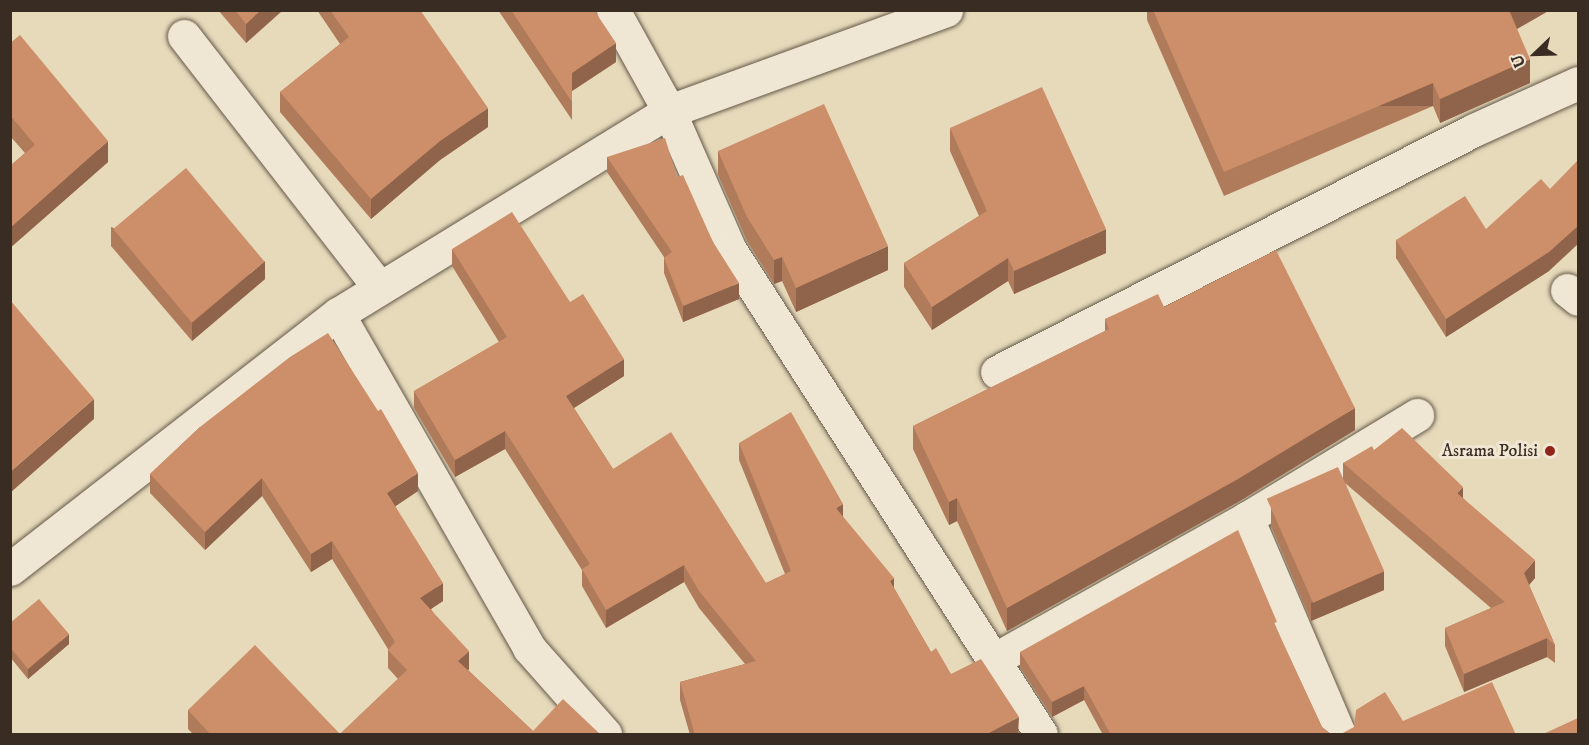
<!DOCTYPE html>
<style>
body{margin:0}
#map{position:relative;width:1589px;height:745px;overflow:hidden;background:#e7dabb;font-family:"IM FELL DW Pica",serif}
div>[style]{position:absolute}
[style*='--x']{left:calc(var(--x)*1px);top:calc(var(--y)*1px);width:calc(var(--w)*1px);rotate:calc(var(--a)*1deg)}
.roads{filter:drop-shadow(0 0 2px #645849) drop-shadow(0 0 2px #645849)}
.minor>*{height:33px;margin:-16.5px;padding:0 16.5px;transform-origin:16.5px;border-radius:16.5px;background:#efe7d3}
.wall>*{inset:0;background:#b07b5b}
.shaded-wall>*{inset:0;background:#90644a;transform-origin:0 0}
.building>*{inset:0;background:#cd8f6a;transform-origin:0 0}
.dots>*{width:16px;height:16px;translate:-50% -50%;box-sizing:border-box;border:3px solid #efe7d3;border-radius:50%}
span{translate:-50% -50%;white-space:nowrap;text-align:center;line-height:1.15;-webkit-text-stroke:6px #efe7d3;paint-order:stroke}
.poi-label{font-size:18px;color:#392c23}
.right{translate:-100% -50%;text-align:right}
.frame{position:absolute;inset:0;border:12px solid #392c23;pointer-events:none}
.north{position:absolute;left:1505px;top:24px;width:60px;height:60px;-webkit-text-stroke:4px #efe7d3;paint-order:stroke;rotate:247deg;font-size:16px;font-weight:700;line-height:24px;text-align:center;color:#392c23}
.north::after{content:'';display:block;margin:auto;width:21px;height:27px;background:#392c23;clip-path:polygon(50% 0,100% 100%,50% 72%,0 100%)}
</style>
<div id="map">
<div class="roads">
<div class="minor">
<i style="--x:613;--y:10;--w:115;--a:61"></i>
<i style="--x:669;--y:111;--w:152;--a:66.3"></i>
<i style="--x:730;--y:250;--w:575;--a:57.28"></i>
<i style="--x:184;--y:36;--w:316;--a:52.2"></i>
<i style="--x:1567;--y:290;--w:14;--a:39"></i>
<i style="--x:338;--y:314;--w:385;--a:60.2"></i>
<i style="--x:529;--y:648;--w:115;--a:48.5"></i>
<i style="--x:997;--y:372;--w:535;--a:-26.9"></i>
<i style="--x:1474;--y:130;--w:114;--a:-24.3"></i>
<i style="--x:1247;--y:518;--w:235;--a:66.9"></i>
<i style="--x:10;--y:569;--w:415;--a:-37.9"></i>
<i style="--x:338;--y:314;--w:388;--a:-31.5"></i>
<i style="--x:669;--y:111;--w:295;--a:-20"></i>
<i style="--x:995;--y:659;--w:289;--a:-29.2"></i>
<i style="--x:1247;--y:518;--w:199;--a:-31.2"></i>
</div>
</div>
<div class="wall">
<i style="clip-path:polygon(218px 10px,283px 10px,246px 43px)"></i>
<i style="clip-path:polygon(317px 10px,420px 10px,488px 127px,440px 160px,371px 219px,280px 112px,280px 92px,340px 44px)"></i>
<i style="clip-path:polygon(498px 10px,594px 10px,616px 62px,572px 91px,572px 120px)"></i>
<i style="clip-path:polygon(1147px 10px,1550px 10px,1517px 29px,1530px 83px,1440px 123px,1433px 106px,1224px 196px,1147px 20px)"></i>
<i style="clip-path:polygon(10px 43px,108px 162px,10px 248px,10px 166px,25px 153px,10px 136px)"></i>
<i style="clip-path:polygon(950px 128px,1106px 253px,1014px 294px,1008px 281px,932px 330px,904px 287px,904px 263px,979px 216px,950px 151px)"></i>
<i style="clip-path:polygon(718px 151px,888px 270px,796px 312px,782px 281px,774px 284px,747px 241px,718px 175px)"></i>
<i style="clip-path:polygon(607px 157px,677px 177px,713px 242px,739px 299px,683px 322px,664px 273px,664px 257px,607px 172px)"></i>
<i style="clip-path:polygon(111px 227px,265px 279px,192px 341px,111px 246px)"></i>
<i style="clip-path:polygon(1486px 229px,1549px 271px,1446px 337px,1396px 258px,1396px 240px)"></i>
<i style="clip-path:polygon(452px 249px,570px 302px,624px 376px,574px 408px,613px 469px,766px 583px,785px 574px,739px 460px,739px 443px,843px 517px,894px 588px,931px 652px,951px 674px,1019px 734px,690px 735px,680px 700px,680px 682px,745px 664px,699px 608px,684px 582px,606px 628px,582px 586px,582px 570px,505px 449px,455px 477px,414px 408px,414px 391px,499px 342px,452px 266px)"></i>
<i style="clip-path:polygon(1164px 307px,1355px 430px,1238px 502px,1007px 631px,957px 521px,949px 525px,913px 449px,913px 426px,1105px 331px,1105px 319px)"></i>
<i style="clip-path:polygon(200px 427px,418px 491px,395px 506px,443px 601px,431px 609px,469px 669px,468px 670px,533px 731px,601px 735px,194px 735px,188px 729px,188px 710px,340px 734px,398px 679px,388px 668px,388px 649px,332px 559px,311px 572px,262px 496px,205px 550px,150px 493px,150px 474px)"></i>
<i style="clip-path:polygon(1374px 450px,1463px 498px,1535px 578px,1529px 585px,1555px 645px,1555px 663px,1547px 657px,1464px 692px,1445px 646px,1445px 628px,1491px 608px,1345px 483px,1384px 590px,1311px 621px,1271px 526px,1271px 507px,1343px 479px,1343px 463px)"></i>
<i style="clip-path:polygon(10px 623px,69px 644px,28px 679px,10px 657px)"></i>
<i style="clip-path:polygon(1277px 631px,1322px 727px,1332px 735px,1103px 735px,1084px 700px,1052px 717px,1020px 667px,1020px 652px)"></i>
</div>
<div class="shaded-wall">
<i style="clip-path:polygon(261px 10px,283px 10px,246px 43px,246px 24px)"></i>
<i style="clip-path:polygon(1508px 10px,1550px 10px,1508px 34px)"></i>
<i style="clip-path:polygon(616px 43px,616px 62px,572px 91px,572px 73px)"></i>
<i style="clip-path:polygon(1530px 59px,1530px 83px,1440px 123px,1440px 99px)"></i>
<i style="left:1433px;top:83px;width:23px;height:227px;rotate:90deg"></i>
<i style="clip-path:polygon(488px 108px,488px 127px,440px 160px,371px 219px,371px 199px,440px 141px)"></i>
<i style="clip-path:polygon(108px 141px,108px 162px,10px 248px,10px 228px)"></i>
<i style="clip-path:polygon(1578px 226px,1578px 244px,1549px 271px,1446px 337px,1446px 319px)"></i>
<i style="clip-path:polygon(1106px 229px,1106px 253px,1014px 294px,1014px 271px)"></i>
<i style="clip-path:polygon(888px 246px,888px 270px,796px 312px,796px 288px)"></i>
<i style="clip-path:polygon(782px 257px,782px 281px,774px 284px,774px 260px)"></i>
<i style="clip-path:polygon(1008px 258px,1008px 281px,932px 330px,932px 307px)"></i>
<i style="clip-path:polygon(265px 261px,265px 279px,192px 341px,192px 323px)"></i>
<i style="clip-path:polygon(739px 283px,739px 299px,683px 322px,683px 306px)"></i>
<i style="clip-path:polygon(624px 359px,624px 376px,566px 413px,566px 396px)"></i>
<i style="clip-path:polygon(94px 399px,94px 419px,10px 493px,10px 472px)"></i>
<i style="clip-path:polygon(1355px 408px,1355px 430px,1238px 502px,1007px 631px,1007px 608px)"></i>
<i style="clip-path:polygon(505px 431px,505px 449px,455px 477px,455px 460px)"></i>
<i style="clip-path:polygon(418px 473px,418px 491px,387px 512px,387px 493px)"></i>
<i style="clip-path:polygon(262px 478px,262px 496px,205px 550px,205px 532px)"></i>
<i style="clip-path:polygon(1463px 487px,1463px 506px,1457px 493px)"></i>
<i style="clip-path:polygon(957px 498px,957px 521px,949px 525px,949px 502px)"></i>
<i style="clip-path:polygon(843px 504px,843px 522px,836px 508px)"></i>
<i style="clip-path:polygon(332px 541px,332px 559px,311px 572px,311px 554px)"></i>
<i style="clip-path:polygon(1535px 560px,1535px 578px,1524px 591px,1524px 573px)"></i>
<i style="clip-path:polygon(684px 565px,684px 582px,606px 628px,606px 610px)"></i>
<i style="clip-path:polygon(1384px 571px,1384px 590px,1311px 621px,1311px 603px)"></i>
<i style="clip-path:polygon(894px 578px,894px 595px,890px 581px)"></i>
<i style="clip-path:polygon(443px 583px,443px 601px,420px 616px,420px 598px)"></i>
<i style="clip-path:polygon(69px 634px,69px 644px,28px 679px,28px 669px)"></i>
<i style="clip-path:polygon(1547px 638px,1547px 657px,1464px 692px,1464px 674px)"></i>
<i style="clip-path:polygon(469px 651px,469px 669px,458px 679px,458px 661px)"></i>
<i style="clip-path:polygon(1084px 686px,1084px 700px,1052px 717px,1052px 702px)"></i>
<i style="clip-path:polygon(1019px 717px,1018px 735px,985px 735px)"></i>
</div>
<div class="building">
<i style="clip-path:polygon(235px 10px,261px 10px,246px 24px)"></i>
<i style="clip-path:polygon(330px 10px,420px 10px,488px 108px,440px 141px,371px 199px,280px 92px,349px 37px)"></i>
<i style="clip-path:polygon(511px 10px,594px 10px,616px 43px,572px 73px,572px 102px)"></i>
<i style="clip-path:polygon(1153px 10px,1509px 10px,1530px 59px,1440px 99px,1433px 83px,1224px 172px)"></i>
<i style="clip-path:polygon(20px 35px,108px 141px,10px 228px,10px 166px,35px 145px,10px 115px,10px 43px)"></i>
<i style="clip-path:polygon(1042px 87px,1106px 229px,1014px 271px,1008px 258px,932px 307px,904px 263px,987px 211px,950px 128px)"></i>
<i style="clip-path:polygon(824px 104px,888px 246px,796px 288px,782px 257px,774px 260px,747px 217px,718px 151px)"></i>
<i style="clip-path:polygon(665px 138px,677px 177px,683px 175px,713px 242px,739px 283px,683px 306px,664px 258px,672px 252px,607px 157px)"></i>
<i style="clip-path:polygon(1578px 160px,1578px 226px,1549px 252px,1446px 319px,1396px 240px,1465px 196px,1486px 229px,1541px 179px,1550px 189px)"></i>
<i style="left:186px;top:168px;width:122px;height:95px;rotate:50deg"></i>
<i style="clip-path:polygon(512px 212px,570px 302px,583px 294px,624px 359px,566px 396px,613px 469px,671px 432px,766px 583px,791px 571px,739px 443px,791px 412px,843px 504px,836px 508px,894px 578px,890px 581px,931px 652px,936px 648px,951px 674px,981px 659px,1019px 717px,985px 735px,695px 735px,680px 682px,756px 661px,699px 591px,684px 565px,606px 610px,582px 569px,590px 564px,505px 431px,455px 460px,414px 391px,507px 337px,452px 249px)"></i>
<i style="clip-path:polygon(1276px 250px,1355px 408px,1238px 479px,1007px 608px,957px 498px,949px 502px,913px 426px,1109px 329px,1105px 319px,1158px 294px,1164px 307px)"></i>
<i style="clip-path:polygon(10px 300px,94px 399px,10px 472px)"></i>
<i style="clip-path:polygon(328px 333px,378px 411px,381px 409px,418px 473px,387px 493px,443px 583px,420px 598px,469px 651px,458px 661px,533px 731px,563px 699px,601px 735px,211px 735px,188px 710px,255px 645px,340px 734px,407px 670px,388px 650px,395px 642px,332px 541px,311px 554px,262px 478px,205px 532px,150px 474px,200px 427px,290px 357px)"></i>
<i style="clip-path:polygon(1402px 428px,1463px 487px,1457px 493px,1535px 560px,1524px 573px,1555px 645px,1547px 638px,1464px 674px,1445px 628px,1505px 602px,1343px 463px,1372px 446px,1374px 450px)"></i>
<i style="left:1338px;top:467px;width:114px;height:78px;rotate:66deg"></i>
<i style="clip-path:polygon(1238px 530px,1277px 622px,1274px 623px,1322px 727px,1332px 735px,1111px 735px,1084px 686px,1052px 702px,1020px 652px)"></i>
<i style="clip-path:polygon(39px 599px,69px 634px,28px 669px,10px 647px,10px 623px)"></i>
<i style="clip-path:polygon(1492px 682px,1516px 735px,1341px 734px,1354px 727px,1356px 710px,1385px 692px,1403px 721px)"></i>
<i style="clip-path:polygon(1578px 718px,1578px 735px,1541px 735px)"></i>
</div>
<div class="dots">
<i style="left:1550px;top:451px;background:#8f2418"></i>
</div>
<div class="poi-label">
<span class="right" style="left:1538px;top:451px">Asrama Polisi</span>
</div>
<div class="frame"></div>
<div class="north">U</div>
</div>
